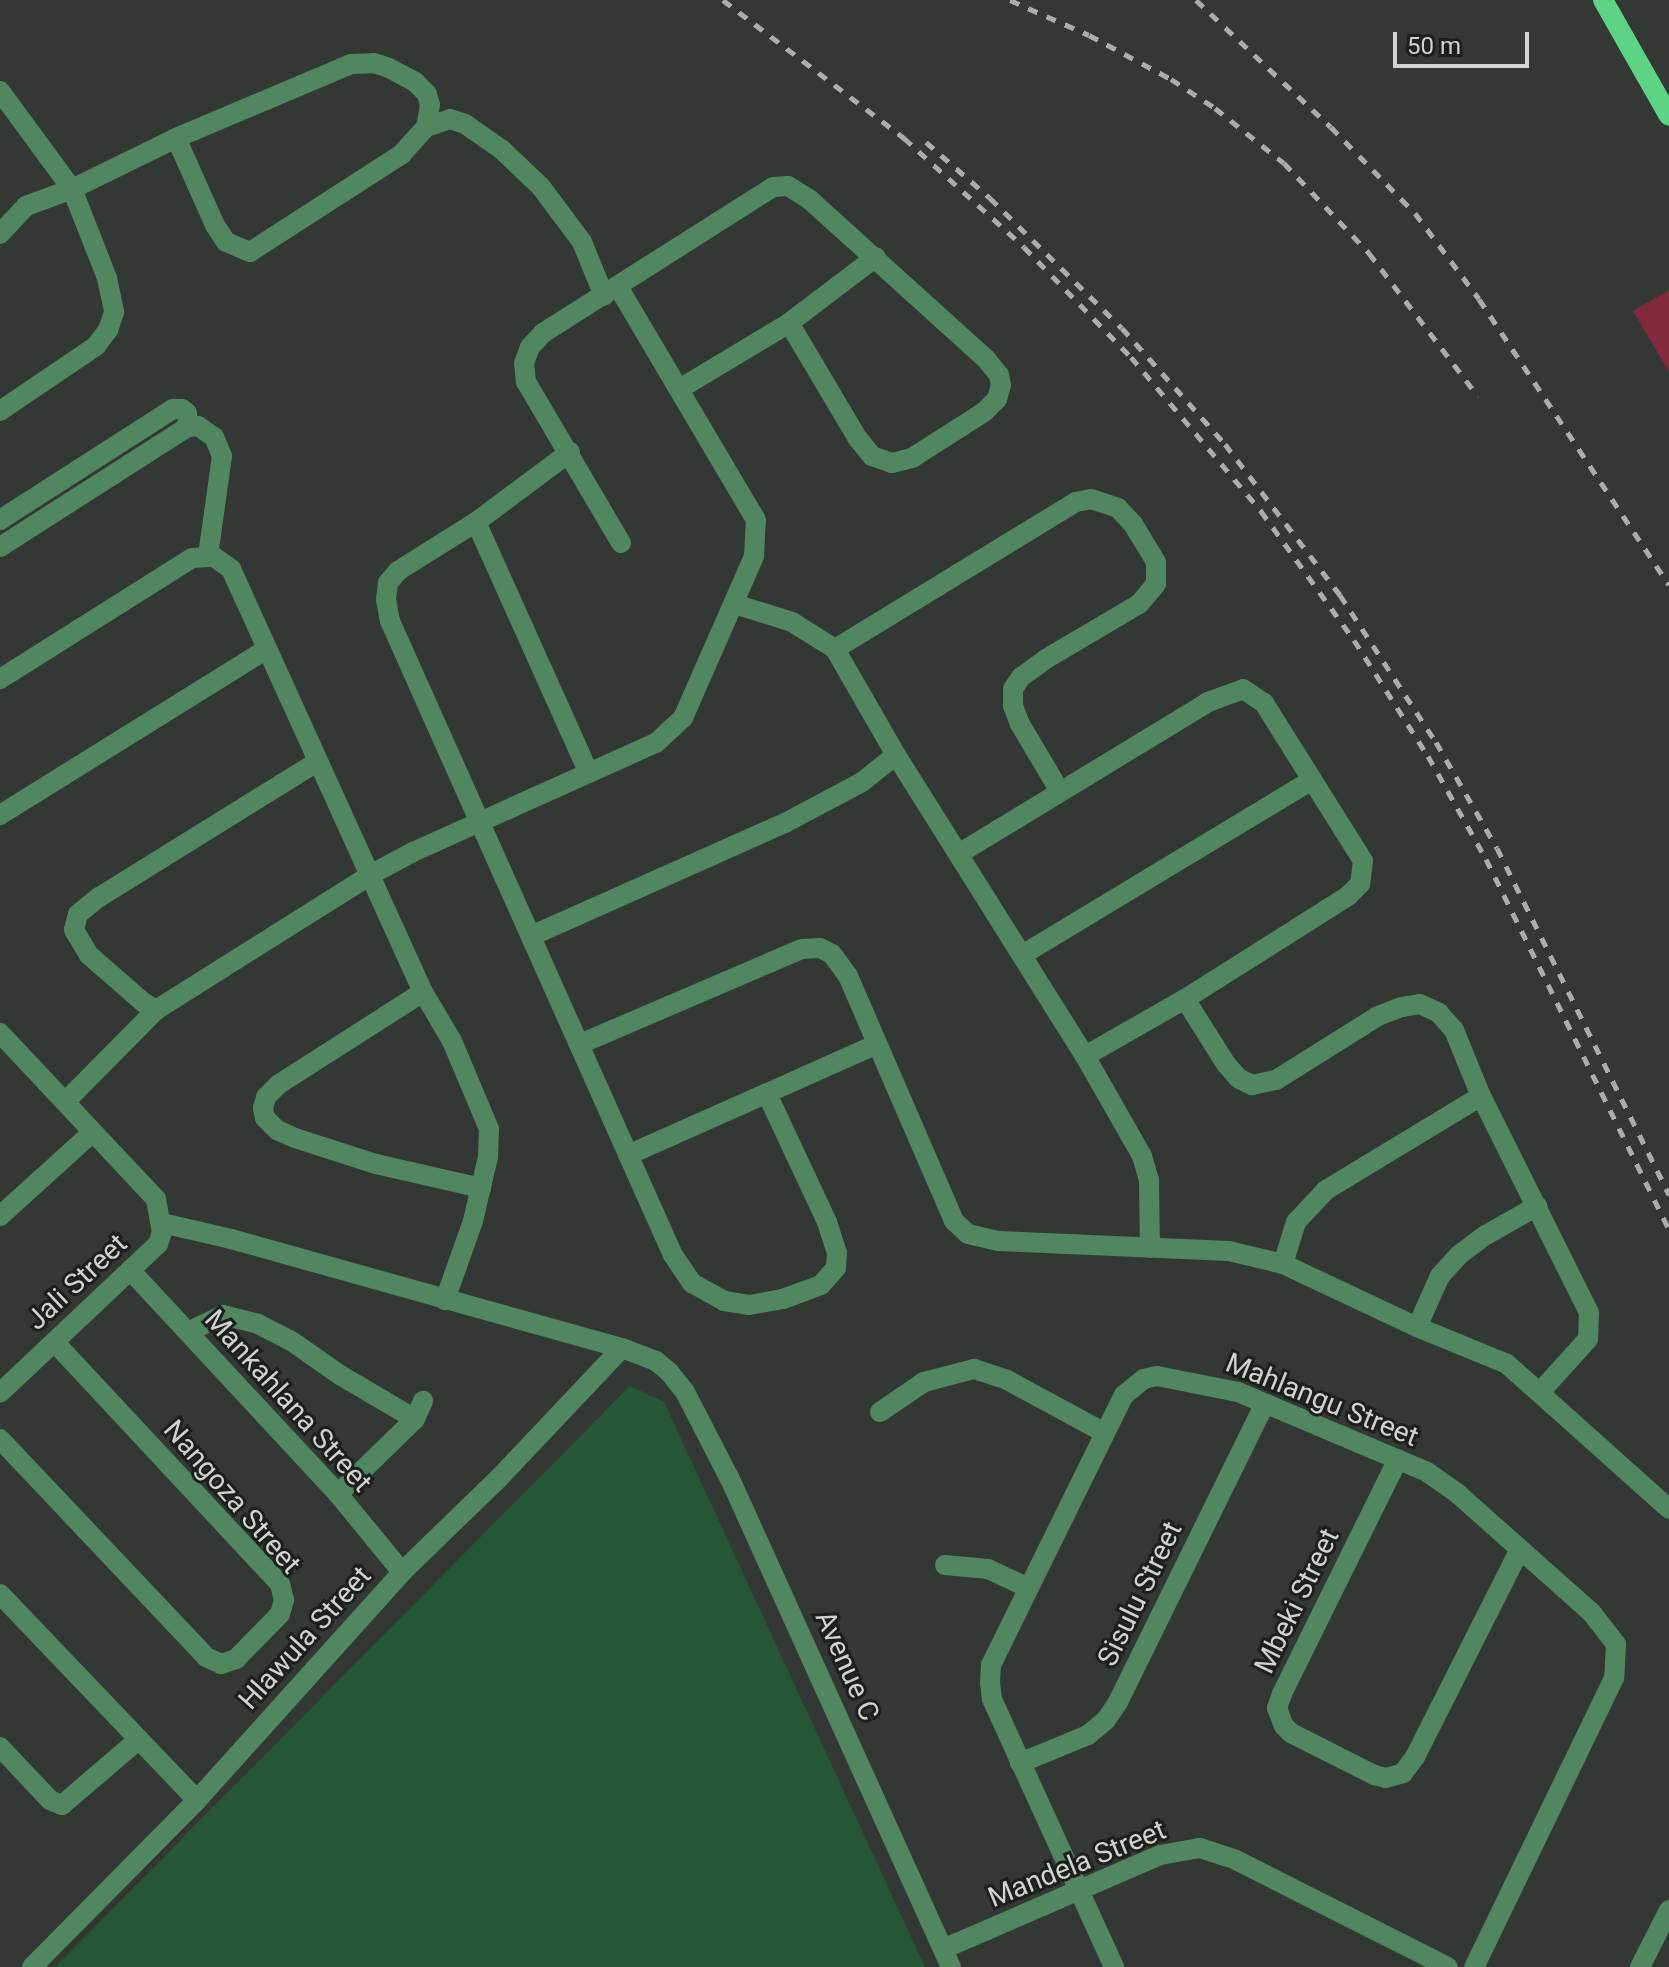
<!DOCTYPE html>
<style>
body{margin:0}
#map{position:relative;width:1669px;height:1967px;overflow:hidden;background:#343835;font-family:Roboto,sans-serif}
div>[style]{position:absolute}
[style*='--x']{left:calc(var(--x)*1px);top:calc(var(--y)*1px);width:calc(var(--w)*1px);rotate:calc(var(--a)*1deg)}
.green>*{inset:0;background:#255736}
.building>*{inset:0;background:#82283f}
.minor>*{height:20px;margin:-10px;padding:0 10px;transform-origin:10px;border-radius:10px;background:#508660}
.major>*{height:20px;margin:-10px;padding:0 10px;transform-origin:10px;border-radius:10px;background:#5dd485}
.rail>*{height:5px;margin-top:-2.5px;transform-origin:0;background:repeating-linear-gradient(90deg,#aaadab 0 10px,transparent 0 20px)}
span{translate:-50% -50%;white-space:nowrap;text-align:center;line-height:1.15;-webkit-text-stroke:6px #1d1f1d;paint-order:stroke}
.street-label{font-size:28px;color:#d1d3d1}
.scale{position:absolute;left:1393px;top:32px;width:136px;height:36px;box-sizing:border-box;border:4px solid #d1d3d1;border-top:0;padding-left:10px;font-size:24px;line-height:28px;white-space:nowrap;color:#d1d3d1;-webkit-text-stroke:6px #1d1f1d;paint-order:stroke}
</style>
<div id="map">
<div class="green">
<i style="clip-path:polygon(630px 1386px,664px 1402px,925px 1967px,55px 1967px)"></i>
</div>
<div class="building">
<i style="clip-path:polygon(1669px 290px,1669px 372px,1633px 311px)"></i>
</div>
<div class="minor">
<i style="--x:0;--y:91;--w:122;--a:53.7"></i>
<i style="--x:72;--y:189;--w:96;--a:68.5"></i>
<i style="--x:107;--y:278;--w:35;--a:78"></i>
<i style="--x:114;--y:312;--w:19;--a:108"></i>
<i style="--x:108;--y:330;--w:20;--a:127"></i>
<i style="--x:96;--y:346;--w:116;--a:145.9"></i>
<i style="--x:426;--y:127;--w:25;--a:-18"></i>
<i style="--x:450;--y:119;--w:16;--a:18"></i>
<i style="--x:465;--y:124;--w:44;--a:34.8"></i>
<i style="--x:501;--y:149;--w:55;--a:43.5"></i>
<i style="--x:541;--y:187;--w:69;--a:53.3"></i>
<i style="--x:582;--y:242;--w:58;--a:67.8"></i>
<i style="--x:0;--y:234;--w:38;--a:-47"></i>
<i style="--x:26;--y:206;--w:49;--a:-20.3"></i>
<i style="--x:72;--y:189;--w:116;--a:-26.1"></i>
<i style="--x:176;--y:138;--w:190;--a:-22.9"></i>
<i style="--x:351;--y:64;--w:23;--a:-2"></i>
<i style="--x:374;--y:63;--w:16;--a:18"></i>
<i style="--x:389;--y:68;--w:30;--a:28"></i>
<i style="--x:415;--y:82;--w:17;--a:45"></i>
<i style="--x:427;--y:94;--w:11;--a:75"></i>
<i style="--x:430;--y:105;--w:22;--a:100"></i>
<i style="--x:426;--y:127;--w:36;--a:132"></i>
<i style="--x:402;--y:154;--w:181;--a:147.2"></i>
<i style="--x:250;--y:252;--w:26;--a:-157"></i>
<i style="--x:226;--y:242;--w:20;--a:-123"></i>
<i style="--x:215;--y:225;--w:95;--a:-114.1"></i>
<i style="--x:681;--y:388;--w:126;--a:-31"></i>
<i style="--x:789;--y:323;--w:109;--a:-37.2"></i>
<i style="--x:570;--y:452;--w:117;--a:143.3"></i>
<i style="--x:476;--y:522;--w:92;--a:147.9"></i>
<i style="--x:398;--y:571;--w:16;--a:130"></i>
<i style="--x:388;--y:583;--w:16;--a:97"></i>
<i style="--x:386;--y:599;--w:22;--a:80"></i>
<i style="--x:390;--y:621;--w:694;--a:65.95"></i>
<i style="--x:673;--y:1255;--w:34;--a:56"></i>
<i style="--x:692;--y:1283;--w:37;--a:29"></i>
<i style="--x:724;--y:1301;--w:25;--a:9"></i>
<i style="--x:749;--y:1305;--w:35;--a:-10"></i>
<i style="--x:783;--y:1299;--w:40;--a:-20.2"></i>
<i style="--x:821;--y:1285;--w:23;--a:-49"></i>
<i style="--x:836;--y:1268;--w:15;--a:-86"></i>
<i style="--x:837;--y:1253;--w:33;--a:-108"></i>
<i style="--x:827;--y:1222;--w:141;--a:-115.1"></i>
<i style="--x:0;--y:520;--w:206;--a:-32.7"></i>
<i style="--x:173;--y:409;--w:9;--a:0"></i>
<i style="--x:182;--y:409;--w:6;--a:39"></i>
<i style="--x:187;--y:413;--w:14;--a:86"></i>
<i style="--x:476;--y:522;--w:275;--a:65.8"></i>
<i style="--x:621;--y:543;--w:187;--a:-120.5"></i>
<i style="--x:526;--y:382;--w:19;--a:-96"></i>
<i style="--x:524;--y:363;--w:17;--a:-69"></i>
<i style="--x:530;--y:347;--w:19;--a:-47"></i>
<i style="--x:543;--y:333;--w:272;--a:-32.4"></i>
<i style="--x:773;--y:187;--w:15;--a:-4"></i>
<i style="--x:788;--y:186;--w:25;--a:32"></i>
<i style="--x:809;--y:199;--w:239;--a:42.1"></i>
<i style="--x:986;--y:359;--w:21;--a:51"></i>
<i style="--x:999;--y:375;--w:10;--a:79"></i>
<i style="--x:1001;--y:385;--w:15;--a:106"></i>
<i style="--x:997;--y:399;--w:18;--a:135"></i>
<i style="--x:984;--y:412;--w:85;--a:147.4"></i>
<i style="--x:912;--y:458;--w:21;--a:166"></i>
<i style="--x:892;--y:463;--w:21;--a:-161"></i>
<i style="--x:872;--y:456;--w:22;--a:-129"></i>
<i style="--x:858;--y:439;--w:135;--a:-120.7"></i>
<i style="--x:0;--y:547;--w:223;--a:-32.6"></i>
<i style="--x:188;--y:427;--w:10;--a:-6"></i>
<i style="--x:198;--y:426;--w:19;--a:35"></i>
<i style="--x:214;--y:437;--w:21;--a:67"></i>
<i style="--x:222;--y:456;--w:101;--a:98"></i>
<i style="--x:735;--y:604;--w:60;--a:17.5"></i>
<i style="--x:792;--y:622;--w:51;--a:32.1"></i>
<i style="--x:835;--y:649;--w:122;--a:60.1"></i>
<i style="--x:896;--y:755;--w:355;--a:57.9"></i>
<i style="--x:1085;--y:1056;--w:115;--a:60.3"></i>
<i style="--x:1142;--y:1156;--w:25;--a:74"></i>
<i style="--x:1149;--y:1180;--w:68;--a:89.2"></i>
<i style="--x:835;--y:649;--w:282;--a:-31.4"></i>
<i style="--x:1076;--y:502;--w:15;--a:-11"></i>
<i style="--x:1091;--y:499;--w:28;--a:18"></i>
<i style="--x:1118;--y:508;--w:22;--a:47"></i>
<i style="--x:1133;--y:524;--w:44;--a:58.8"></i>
<i style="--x:1156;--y:562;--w:22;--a:90"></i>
<i style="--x:1156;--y:584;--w:26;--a:130"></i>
<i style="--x:1139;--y:604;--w:108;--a:149.4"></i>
<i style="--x:1046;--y:659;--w:31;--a:144"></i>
<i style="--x:1021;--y:677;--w:14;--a:124"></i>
<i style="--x:1013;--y:689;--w:17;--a:90"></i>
<i style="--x:1013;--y:706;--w:19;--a:69"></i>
<i style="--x:1020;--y:724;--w:77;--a:59.4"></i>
<i style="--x:0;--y:679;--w:227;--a:-32.2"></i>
<i style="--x:192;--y:558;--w:22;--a:-3"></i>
<i style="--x:214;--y:557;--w:21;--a:35"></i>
<i style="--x:231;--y:569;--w:465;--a:65.6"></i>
<i style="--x:423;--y:992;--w:57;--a:59.4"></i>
<i style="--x:452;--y:1041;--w:95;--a:67.2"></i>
<i style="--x:489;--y:1129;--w:28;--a:92"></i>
<i style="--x:488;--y:1157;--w:66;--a:103.2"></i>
<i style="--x:473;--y:1221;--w:84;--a:109.5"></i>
<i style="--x:317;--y:762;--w:256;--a:148.2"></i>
<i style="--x:99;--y:897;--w:27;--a:141"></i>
<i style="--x:78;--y:914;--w:16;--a:104"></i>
<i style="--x:74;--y:930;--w:29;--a:59"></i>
<i style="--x:89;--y:955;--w:73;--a:41.1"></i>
<i style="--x:144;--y:1003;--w:14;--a:30"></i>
<i style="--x:156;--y:1010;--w:253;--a:-32.2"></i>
<i style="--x:370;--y:875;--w:49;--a:-28.1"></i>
<i style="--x:413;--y:852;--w:266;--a:-24.2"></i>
<i style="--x:656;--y:743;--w:37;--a:-43"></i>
<i style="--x:683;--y:718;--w:177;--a:-66.3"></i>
<i style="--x:754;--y:556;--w:36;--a:-87"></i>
<i style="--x:756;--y:520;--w:271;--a:-120.6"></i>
<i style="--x:0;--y:815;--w:314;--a:-31.9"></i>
<i style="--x:960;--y:853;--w:290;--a:-31.3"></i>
<i style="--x:1208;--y:702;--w:37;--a:-20"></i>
<i style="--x:1243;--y:689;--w:25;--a:34"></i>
<i style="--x:1264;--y:703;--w:186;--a:57.9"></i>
<i style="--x:1363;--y:861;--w:23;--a:97"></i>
<i style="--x:1360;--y:884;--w:17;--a:135"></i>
<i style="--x:1348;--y:896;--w:193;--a:147.7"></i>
<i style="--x:1185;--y:999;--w:115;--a:150.3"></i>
<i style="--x:531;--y:936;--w:278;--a:-24"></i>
<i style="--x:785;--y:823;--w:87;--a:-28"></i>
<i style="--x:862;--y:782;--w:43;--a:-38.5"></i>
<i style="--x:1022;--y:955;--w:337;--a:-31.1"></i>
<i style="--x:423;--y:992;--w:171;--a:147.4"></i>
<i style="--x:279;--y:1084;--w:18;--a:135"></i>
<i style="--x:266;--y:1097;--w:11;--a:105"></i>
<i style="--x:263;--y:1108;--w:10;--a:79"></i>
<i style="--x:265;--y:1118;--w:17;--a:45"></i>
<i style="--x:277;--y:1130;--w:20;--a:24"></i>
<i style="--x:295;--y:1138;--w:85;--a:17.8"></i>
<i style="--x:376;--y:1164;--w:108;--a:12.9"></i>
<i style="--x:1185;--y:999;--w:77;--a:57.8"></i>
<i style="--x:1226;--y:1064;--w:18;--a:49"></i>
<i style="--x:1238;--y:1078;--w:16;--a:27"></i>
<i style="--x:1252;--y:1085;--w:25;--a:-12"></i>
<i style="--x:1276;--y:1080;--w:120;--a:-32.1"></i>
<i style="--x:1378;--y:1016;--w:26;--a:-21"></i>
<i style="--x:1402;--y:1007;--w:18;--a:-9"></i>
<i style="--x:1420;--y:1004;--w:21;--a:25"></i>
<i style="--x:1439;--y:1013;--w:23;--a:49"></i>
<i style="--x:1454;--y:1030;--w:71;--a:67.8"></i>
<i style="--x:1481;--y:1096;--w:242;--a:63.5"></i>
<i style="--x:1589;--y:1313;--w:26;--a:92"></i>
<i style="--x:1588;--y:1339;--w:70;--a:132.1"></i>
<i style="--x:0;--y:1033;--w:228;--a:46.8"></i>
<i style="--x:156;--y:1199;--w:34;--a:80"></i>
<i style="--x:162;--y:1232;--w:13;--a:108"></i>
<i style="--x:158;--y:1244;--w:217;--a:136.7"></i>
<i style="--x:580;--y:1044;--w:241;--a:-23.2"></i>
<i style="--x:802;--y:949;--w:18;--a:-3"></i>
<i style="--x:820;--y:948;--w:13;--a:27"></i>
<i style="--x:832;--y:954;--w:27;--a:54"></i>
<i style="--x:848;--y:976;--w:267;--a:66.6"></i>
<i style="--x:954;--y:1221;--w:19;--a:43"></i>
<i style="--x:968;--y:1234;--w:32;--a:13"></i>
<i style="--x:999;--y:1241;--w:230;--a:2.5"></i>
<i style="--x:1229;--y:1251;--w:56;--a:13.5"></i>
<i style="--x:1283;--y:1264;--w:148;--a:25.2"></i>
<i style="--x:1417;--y:1327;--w:97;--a:22.3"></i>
<i style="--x:1507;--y:1364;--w:217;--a:41.8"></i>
<i style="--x:66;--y:1101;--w:128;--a:-45.3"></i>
<i style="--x:628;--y:1155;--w:270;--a:-24"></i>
<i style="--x:0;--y:1216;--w:125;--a:-42.1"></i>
<i style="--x:162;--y:1223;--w:71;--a:13.1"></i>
<i style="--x:231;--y:1239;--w:406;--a:15.6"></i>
<i style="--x:622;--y:1348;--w:36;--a:21"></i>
<i style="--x:656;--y:1361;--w:17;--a:40"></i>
<i style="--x:669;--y:1372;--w:26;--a:51"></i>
<i style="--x:685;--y:1392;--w:98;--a:62.7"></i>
<i style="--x:730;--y:1479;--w:536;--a:65.64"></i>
<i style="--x:1283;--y:1264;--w:44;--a:-72.8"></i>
<i style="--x:1296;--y:1222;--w:44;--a:-46.8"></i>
<i style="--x:1326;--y:1190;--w:181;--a:-31.2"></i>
<i style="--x:130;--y:1270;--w:306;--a:47.1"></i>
<i style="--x:338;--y:1494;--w:101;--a:50.6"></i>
<i style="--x:1417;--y:1327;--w:56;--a:-65.7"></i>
<i style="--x:1440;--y:1276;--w:28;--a:-48"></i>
<i style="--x:1459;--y:1255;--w:34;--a:-37"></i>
<i style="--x:1486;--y:1235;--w:59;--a:-29.6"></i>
<i style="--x:188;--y:1332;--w:39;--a:-26"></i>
<i style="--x:223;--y:1315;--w:36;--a:14"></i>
<i style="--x:258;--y:1324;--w:36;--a:27"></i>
<i style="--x:290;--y:1340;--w:61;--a:35"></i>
<i style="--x:340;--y:1375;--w:87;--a:30.4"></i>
<i style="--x:880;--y:1412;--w:53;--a:-34.3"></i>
<i style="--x:924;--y:1382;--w:52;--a:-14.6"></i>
<i style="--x:974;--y:1369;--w:35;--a:18"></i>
<i style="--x:1007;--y:1380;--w:111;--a:28.4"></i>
<i style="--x:0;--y:1439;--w:300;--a:46.6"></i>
<i style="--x:206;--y:1657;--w:17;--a:25"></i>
<i style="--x:221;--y:1664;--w:16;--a:-18"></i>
<i style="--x:236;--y:1659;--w:63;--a:-45.6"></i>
<i style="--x:280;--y:1614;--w:15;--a:-74"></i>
<i style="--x:284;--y:1600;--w:16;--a:-104"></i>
<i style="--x:280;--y:1584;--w:331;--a:-133"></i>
<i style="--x:1398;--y:1459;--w:262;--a:116.3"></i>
<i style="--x:1282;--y:1694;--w:15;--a:110"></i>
<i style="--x:1277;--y:1708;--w:19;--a:69"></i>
<i style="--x:1284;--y:1726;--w:10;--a:45"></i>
<i style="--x:1291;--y:1733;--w:93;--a:26.8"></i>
<i style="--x:1374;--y:1775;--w:12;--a:14"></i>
<i style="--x:1386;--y:1778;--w:18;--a:-16"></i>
<i style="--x:1403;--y:1773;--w:20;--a:-53"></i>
<i style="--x:1415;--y:1757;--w:231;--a:-63.2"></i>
<i style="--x:338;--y:1494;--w:107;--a:-44.2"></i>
<i style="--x:415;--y:1419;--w:20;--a:-66"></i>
<i style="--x:945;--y:1565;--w:43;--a:5.3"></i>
<i style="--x:988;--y:1569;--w:45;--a:24.9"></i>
<i style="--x:0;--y:1594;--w:285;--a:46.3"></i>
<i style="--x:0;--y:1747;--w:73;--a:46.7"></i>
<i style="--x:50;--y:1800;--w:13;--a:23"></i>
<i style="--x:62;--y:1805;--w:99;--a:-40.5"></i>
<i style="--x:1020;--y:1763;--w:74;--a:-22.4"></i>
<i style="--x:1088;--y:1735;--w:23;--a:-40"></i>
<i style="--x:1106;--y:1720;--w:22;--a:-56"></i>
<i style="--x:1118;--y:1702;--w:331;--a:-63.8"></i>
<i style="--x:943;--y:1949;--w:236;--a:-23.4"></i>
<i style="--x:1160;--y:1855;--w:41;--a:-9.9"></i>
<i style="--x:1200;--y:1848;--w:38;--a:18"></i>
<i style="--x:1236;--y:1860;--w:237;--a:26.8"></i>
<i style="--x:32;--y:1967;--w:235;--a:-45.3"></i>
<i style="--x:197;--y:1800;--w:307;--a:-48"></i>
<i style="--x:402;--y:1572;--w:135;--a:-44.1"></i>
<i style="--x:499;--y:1478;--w:179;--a:-46.6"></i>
<i style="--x:1114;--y:1967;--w:294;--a:-114.5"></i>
<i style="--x:992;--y:1699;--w:16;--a:-97"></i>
<i style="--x:990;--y:1683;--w:18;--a:-87"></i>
<i style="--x:991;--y:1665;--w:301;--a:-63.8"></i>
<i style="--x:1124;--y:1395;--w:26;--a:-39"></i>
<i style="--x:1144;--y:1379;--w:13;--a:-13"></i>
<i style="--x:1157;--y:1376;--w:83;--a:11.2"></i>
<i style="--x:1238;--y:1392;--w:205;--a:22.9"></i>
<i style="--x:1427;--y:1472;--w:38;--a:35"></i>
<i style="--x:1458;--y:1494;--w:178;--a:41.6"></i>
<i style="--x:1591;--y:1612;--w:41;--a:52"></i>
<i style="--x:1616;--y:1644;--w:34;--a:93"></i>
<i style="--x:1614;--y:1678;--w:321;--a:115.8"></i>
<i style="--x:1640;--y:1967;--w:64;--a:-63"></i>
</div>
<div class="major">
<i style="--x:1603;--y:0;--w:133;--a:60.4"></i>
</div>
<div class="rail">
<i style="--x:723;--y:0;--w:228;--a:37.3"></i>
<i style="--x:904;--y:138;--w:162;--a:42.2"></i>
<i style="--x:1024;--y:247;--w:153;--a:45.8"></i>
<i style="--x:1131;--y:357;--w:202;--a:49.8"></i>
<i style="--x:1261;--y:511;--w:159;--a:54.2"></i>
<i style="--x:1354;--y:640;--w:138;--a:57.5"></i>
<i style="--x:1428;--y:756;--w:118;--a:60.6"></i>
<i style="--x:1486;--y:859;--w:414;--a:63.7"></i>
<i style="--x:1010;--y:0;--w:86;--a:23.9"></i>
<i style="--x:1089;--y:35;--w:93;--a:28.2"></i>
<i style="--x:1171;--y:79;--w:53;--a:33.4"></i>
<i style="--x:1215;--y:108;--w:88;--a:38.6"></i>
<i style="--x:1284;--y:163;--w:124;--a:46.6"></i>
<i style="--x:1369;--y:253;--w:180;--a:52.7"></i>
<i style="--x:1196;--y:0;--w:185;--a:43.3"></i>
<i style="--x:1331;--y:127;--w:120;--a:45.7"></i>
<i style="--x:1415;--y:213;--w:107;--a:53.3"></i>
<i style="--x:1479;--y:299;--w:343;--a:56.4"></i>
<i style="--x:926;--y:142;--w:85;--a:41.2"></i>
<i style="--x:990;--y:198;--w:185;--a:44.6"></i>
<i style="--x:1122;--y:328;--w:155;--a:48.4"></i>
<i style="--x:1225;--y:444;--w:190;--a:52.7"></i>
<i style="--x:1340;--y:595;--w:176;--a:56.9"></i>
<i style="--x:1436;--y:742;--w:122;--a:60.1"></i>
<i style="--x:1497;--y:848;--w:387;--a:63.6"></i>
</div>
<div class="street-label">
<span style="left:77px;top:1282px;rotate:-43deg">Jali Street</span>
<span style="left:1322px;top:1400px;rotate:22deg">Mahlangu Street</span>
<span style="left:288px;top:1401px;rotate:48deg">Mankahlana Street</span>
<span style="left:232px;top:1497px;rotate:49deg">Nangoza Street</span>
<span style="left:1140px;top:1594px;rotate:-64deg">Sisulu Street</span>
<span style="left:1297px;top:1601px;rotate:-64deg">Mbeki Street</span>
<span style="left:305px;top:1638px;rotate:-48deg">Hlawula Street</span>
<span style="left:847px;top:1666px;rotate:66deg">Avenue C</span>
<span style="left:1077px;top:1864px;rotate:-22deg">Mandela Street</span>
</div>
<div class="scale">50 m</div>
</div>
